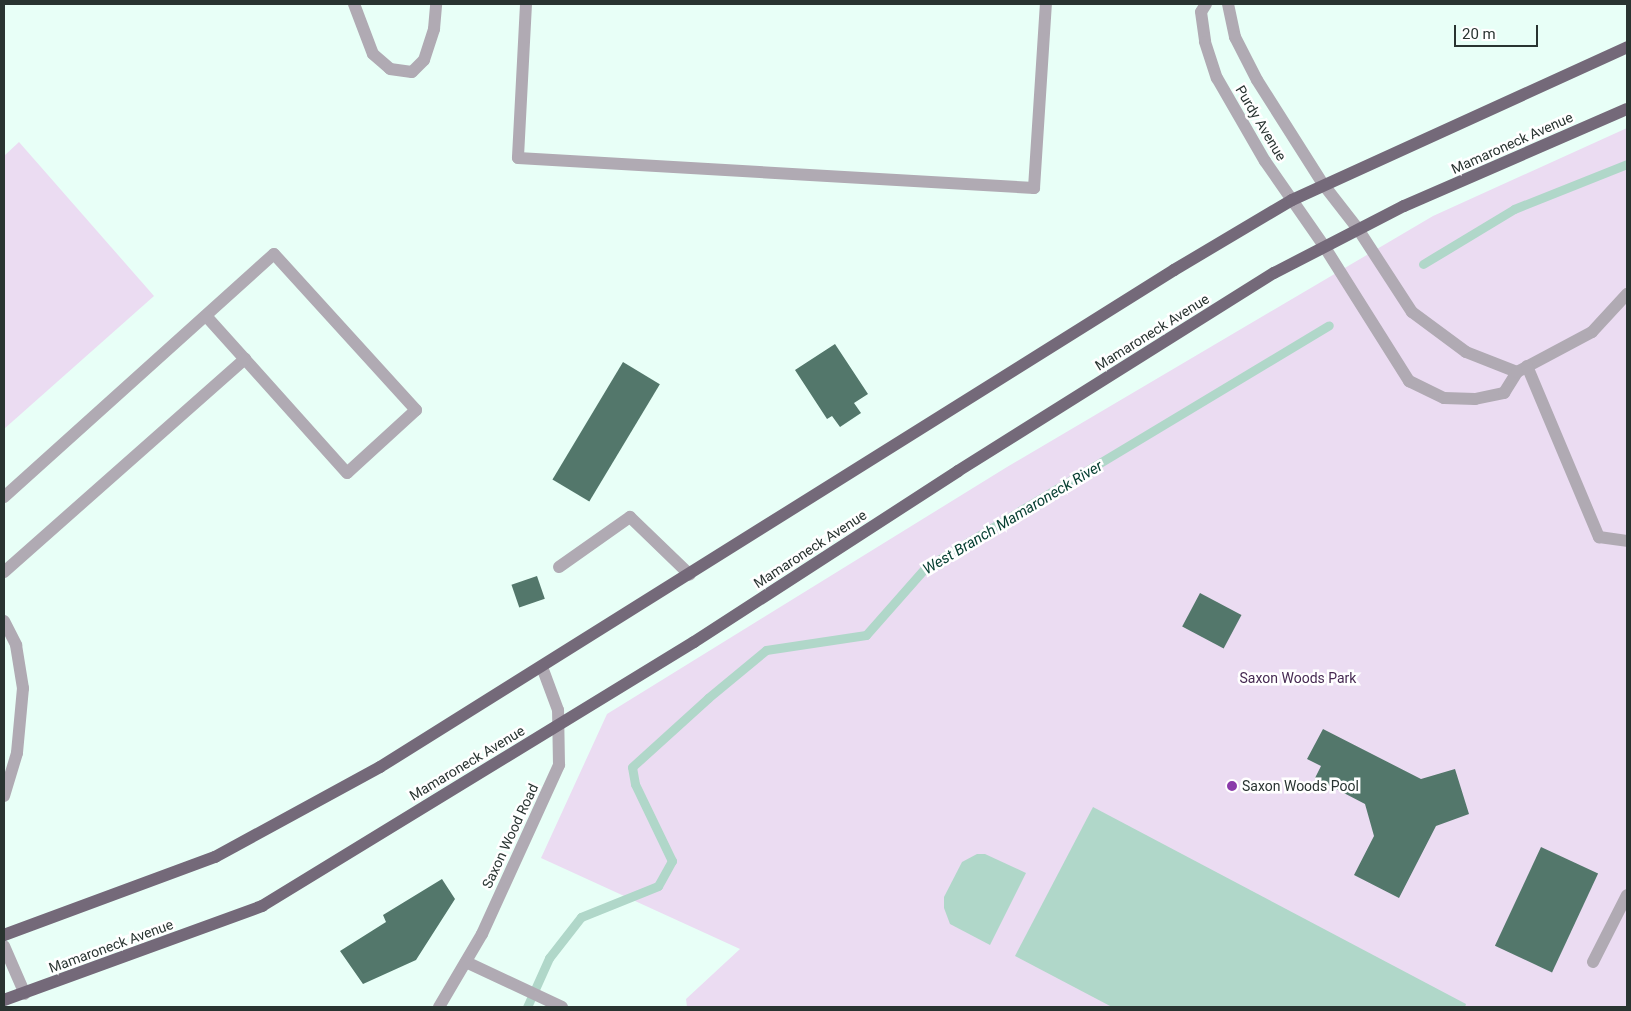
<!DOCTYPE html>
<style>
body{margin:0}
#map{position:relative;width:1631px;height:1011px;overflow:hidden;background:#e8fff7;font-family:Roboto,sans-serif}
div>[style]{position:absolute}
[style*='--x']{left:calc(var(--x)*1px);top:calc(var(--y)*1px);width:calc(var(--w)*1px);rotate:calc(var(--a)*1deg)}
.green>*{inset:0;background:#ebdcf2}
.water>*{inset:0;background:#b0d7c9}
.stream>*{height:9px;margin:-4.5px;padding:0 4.5px;transform-origin:4.5px;border-radius:4.5px;background:#b0d7c9}
.building>*{inset:0;background:#53776b;transform-origin:0 0}
.lane>*{height:12px;margin:-6px;padding:0 6px;transform-origin:6px;border-radius:6px;background:#b0aab3}
.street>*{height:12px;margin:-6px;padding:0 6px;transform-origin:6px;border-radius:6px;background:#b0aab3}
.primary>*{height:12px;margin:-6px;padding:0 6px;transform-origin:6px;border-radius:6px;background:#746979}
.dots>*{width:14px;height:14px;translate:-50% -50%;box-sizing:border-box;border:2px solid #fff;border-radius:50%}
span{translate:-50% -50%;white-space:nowrap;text-align:center;line-height:1.15;-webkit-text-stroke:5px #fff;paint-order:stroke}
.street-label{font-size:14px;color:#293431}
.park-label{font-size:14px;color:#462a52}
.poi-label{font-size:14px;color:#293431}
.left{translate:0 -50%;text-align:left}
.water-label{font-size:15px;color:#084033;font-style:italic}
.frame{position:absolute;inset:0;border:5px solid #293431;pointer-events:none}
.scale{position:absolute;left:1454px;top:25px;width:84px;height:22px;box-sizing:border-box;border:2px solid #293431;border-top:0;padding-left:6px;font-size:15px;line-height:18px;white-space:nowrap;color:#293431;-webkit-text-stroke:4px #fff;paint-order:stroke}
</style>
<div id="map">
<div class="green">
<i style="clip-path:polygon(1627px 128px,1627px 1007px,687px 1007px,686px 999px,740px 949px,541px 858px,607px 714px,1007px 467px,1433px 216px)"></i>
<i style="clip-path:polygon(19px 142px,154px 296px,4px 429px,4px 156px)"></i>
</div>
<div class="water">
<i style="clip-path:polygon(1093px 807px,1466px 1004px,1465px 1007px,1112px 1007px,1015px 956px)"></i>
<i style="clip-path:polygon(977px 854px,985px 854px,1026px 873px,990px 945px,950px 924px,944px 908px,944px 897px,962px 862px)"></i>
</div>
<div class="stream">
<i style="--x:1423;--y:264;--w:106;--a:-31.1"></i>
<i style="--x:1514;--y:209;--w:122;--a:-21.7"></i>
<i style="--x:527;--y:1007;--w:54;--a:-65.8"></i>
<i style="--x:549;--y:958;--w:52;--a:-52"></i>
<i style="--x:581;--y:917;--w:83;--a:-21.9"></i>
<i style="--x:658;--y:886;--w:29;--a:-61"></i>
<i style="--x:672;--y:861;--w:85;--a:-115.7"></i>
<i style="--x:635;--y:784;--w:17;--a:-100"></i>
<i style="--x:632;--y:767;--w:103;--a:-42.2"></i>
<i style="--x:708;--y:698;--w:75;--a:-39.6"></i>
<i style="--x:766;--y:650;--w:101;--a:-8.5"></i>
<i style="--x:866;--y:635;--w:89;--a:-48.6"></i>
<i style="--x:925;--y:568;--w:471;--a:-31"></i>
</div>
<div class="building">
<i style="clip-path:polygon(835px 344px,868px 394px,854px 403px,861px 413px,840px 427px,832px 416px,827px 419px,795px 370px)"></i>
<i style="left:623px;top:362px;width:43px;height:137px;rotate:31deg"></i>
<i style="left:537px;top:576px;width:24px;height:27px;rotate:71deg"></i>
<i style="left:1200px;top:593px;width:47px;height:38px;rotate:28deg"></i>
<i style="clip-path:polygon(1323px 729px,1421px 779px,1455px 769px,1469px 814px,1436px 826px,1399px 898px,1354px 875px,1374px 836px,1365px 804px,1315px 778px,1321px 766px,1307px 759px)"></i>
<i style="left:1541px;top:847px;width:63px;height:109px;rotate:25deg"></i>
<i style="clip-path:polygon(442px 879px,455px 899px,416px 960px,363px 984px,340px 951px,386px 922px,383px 915px)"></i>
</div>
<div class="lane">
<i style="--x:354;--y:4;--w:53;--a:69.2"></i>
<i style="--x:373;--y:54;--w:23;--a:41"></i>
<i style="--x:390;--y:69;--w:22;--a:8"></i>
<i style="--x:412;--y:72;--w:17;--a:-45"></i>
<i style="--x:424;--y:60;--w:33;--a:-72"></i>
<i style="--x:434;--y:29;--w:25;--a:-85"></i>
<i style="--x:526;--y:4;--w:154;--a:93"></i>
<i style="--x:518;--y:158;--w:517;--a:3.33"></i>
<i style="--x:1034;--y:188;--w:184;--a:-86.3"></i>
<i style="--x:1358;--y:229;--w:99;--a:57"></i>
<i style="--x:1412;--y:312;--w:67;--a:36.5"></i>
<i style="--x:1466;--y:352;--w:55;--a:21.4"></i>
<i style="--x:1324;--y:246;--w:160;--a:57.8"></i>
<i style="--x:1409;--y:381;--w:39;--a:26"></i>
<i style="--x:1444;--y:398;--w:31;--a:2"></i>
<i style="--x:1475;--y:399;--w:30;--a:-12"></i>
<i style="--x:1504;--y:393;--w:25;--a:-58"></i>
<i style="--x:1517;--y:372;--w:85;--a:-28.1"></i>
<i style="--x:1592;--y:332;--w:52;--a:-47.4"></i>
<i style="--x:1527;--y:366;--w:186;--a:67.2"></i>
<i style="--x:1599;--y:537;--w:28;--a:8"></i>
<i style="--x:4;--y:497;--w:363;--a:-42"></i>
<i style="--x:274;--y:254;--w:211;--a:47.7"></i>
<i style="--x:416;--y:410;--w:93;--a:137.6"></i>
<i style="--x:347;--y:473;--w:211;--a:-131.9"></i>
<i style="--x:559;--y:567;--w:87;--a:-35.2"></i>
<i style="--x:630;--y:517;--w:83;--a:44"></i>
<i style="--x:4;--y:572;--w:322;--a:-41.5"></i>
<i style="--x:4;--y:621;--w:27;--a:63"></i>
<i style="--x:16;--y:645;--w:44;--a:80.8"></i>
<i style="--x:23;--y:688;--w:65;--a:95.3"></i>
<i style="--x:17;--y:753;--w:45;--a:106.8"></i>
<i style="--x:4;--y:946;--w:52;--a:66.4"></i>
<i style="--x:466;--y:962;--w:106;--a:25.1"></i>
<i style="--x:1593;--y:962;--w:75;--a:-63.1"></i>
</div>
<div class="street">
<i style="--x:1206;--y:4;--w:9;--a:122"></i>
<i style="--x:1201;--y:12;--w:30;--a:82"></i>
<i style="--x:1205;--y:42;--w:38;--a:72"></i>
<i style="--x:1217;--y:78;--w:96;--a:60"></i>
<i style="--x:1265;--y:161;--w:103;--a:55.2"></i>
<i style="--x:1228;--y:4;--w:34;--a:78"></i>
<i style="--x:1235;--y:37;--w:48;--a:62.9"></i>
<i style="--x:1257;--y:80;--w:123;--a:57.6"></i>
<i style="--x:1323;--y:184;--w:57;--a:52.1"></i>
<i style="--x:439;--y:1007;--w:85;--a:-59.5"></i>
<i style="--x:482;--y:934;--w:186;--a:-65.5"></i>
<i style="--x:559;--y:765;--w:55;--a:-91"></i>
<i style="--x:558;--y:710;--w:46;--a:-110.4"></i>
</div>
<div class="primary">
<i style="--x:4;--y:935;--w:225;--a:-20.3"></i>
<i style="--x:215;--y:857;--w:188;--a:-28.6"></i>
<i style="--x:380;--y:767;--w:937;--a:-32.04"></i>
<i style="--x:1174;--y:270;--w:137;--a:-30.7"></i>
<i style="--x:1292;--y:200;--w:368;--a:-24.5"></i>
<i style="--x:4;--y:1000;--w:275;--a:-20"></i>
<i style="--x:262;--y:906;--w:506;--a:-31.43"></i>
<i style="--x:694;--y:642;--w:315;--a:-32.9"></i>
<i style="--x:958;--y:471;--w:373;--a:-32.1"></i>
<i style="--x:1274;--y:273;--w:146;--a:-27.3"></i>
<i style="--x:1404;--y:206;--w:243;--a:-23.5"></i>
</div>
<div class="dots">
<i style="left:1232px;top:786px;background:#8a3aaa"></i>
</div>
<div class="street-label">
<span style="left:1261px;top:123px;rotate:59deg">Purdy Avenue</span>
<span style="left:1512px;top:143px;rotate:-24deg">Mamaroneck Avenue</span>
<span style="left:1152px;top:332px;rotate:-32deg">Mamaroneck Avenue</span>
<span style="left:810px;top:549px;rotate:-33deg">Mamaroneck Avenue</span>
<span style="left:467px;top:763px;rotate:-31deg">Mamaroneck Avenue</span>
<span style="left:510px;top:836px;rotate:-65deg">Saxon Wood Road</span>
<span style="left:111px;top:946px;rotate:-20deg">Mamaroneck Avenue</span>
</div>
<div class="park-label">
<span style="left:1298px;top:678px">Saxon Woods Park</span>
</div>
<div class="poi-label">
<span class="left" style="left:1242px;top:786px">Saxon Woods Pool</span>
</div>
<div class="water-label">
<span style="left:1013px;top:518px;rotate:-31deg">West Branch Mamaroneck River</span>
</div>
<div class="frame"></div>
<div class="scale">20 m</div>
</div>
